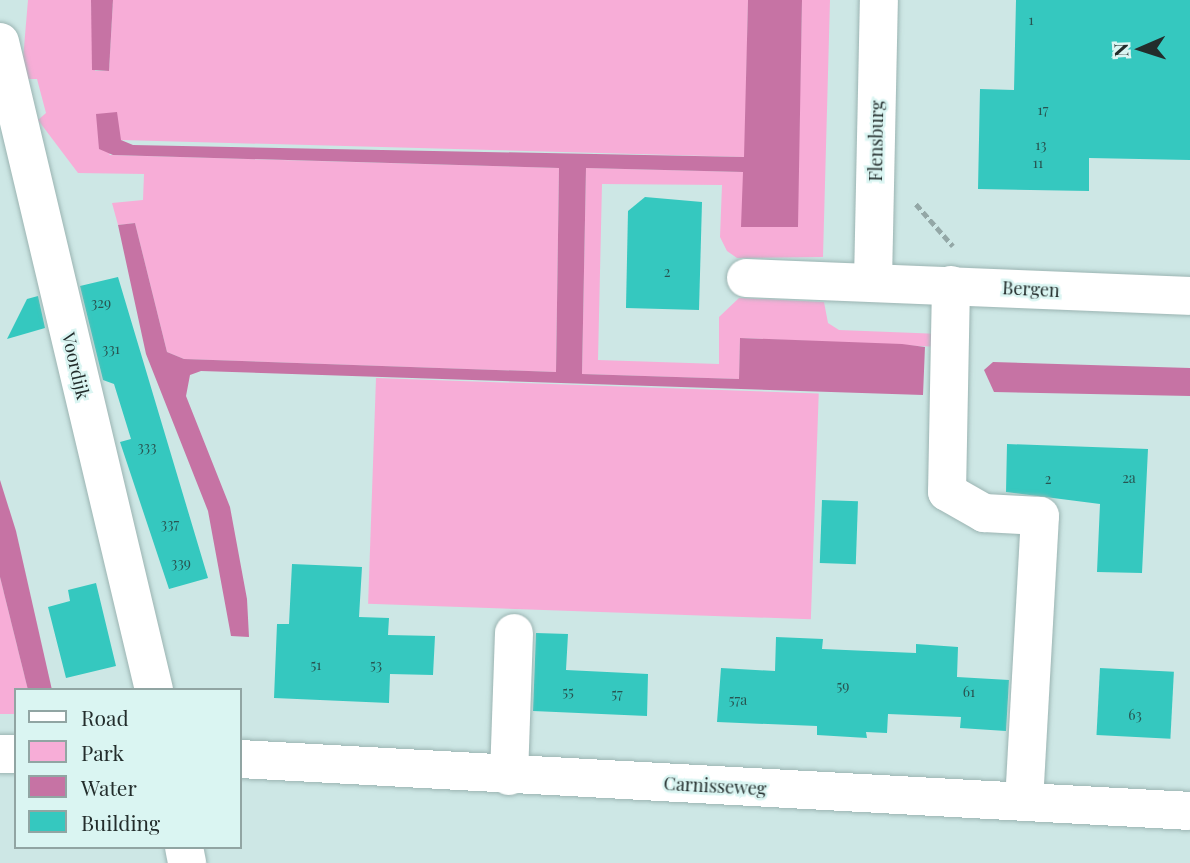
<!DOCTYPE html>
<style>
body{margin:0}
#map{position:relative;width:1190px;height:863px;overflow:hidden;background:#cde7e5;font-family:"Playfair Display",serif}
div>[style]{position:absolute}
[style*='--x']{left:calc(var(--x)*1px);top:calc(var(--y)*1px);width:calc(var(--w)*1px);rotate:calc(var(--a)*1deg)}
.green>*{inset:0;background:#f7add7;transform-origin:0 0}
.water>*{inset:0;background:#c673a4}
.building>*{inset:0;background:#35c8bf;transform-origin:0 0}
.path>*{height:4.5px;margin-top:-2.25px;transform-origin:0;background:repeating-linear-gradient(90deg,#93a7a6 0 7px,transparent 0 10.5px)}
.roads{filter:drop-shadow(0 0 2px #9bb4b2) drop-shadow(0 0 2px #9bb4b2)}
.minor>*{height:38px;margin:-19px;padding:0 19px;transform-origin:19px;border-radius:19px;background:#fff}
span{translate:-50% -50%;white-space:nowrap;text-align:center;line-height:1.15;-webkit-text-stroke:5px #daf5f2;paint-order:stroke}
.number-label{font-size:14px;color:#285451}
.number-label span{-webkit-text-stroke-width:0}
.street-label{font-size:18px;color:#232d2c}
.legend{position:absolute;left:14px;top:688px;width:228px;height:161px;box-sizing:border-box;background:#daf5f2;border:2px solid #91a5a3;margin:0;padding:9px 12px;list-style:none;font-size:21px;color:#232d2c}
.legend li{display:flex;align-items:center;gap:14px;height:35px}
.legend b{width:35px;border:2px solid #91a5a3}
.north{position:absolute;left:1106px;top:14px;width:70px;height:70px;-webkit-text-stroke:5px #daf5f2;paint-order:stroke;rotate:267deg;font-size:19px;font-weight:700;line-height:28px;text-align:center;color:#232d2c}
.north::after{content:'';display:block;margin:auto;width:24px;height:32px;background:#232d2c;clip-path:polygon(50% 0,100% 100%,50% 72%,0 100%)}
</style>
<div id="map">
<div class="green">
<i style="clip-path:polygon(28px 0,91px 0,95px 71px,109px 71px,113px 0,748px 0,745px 157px,121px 140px,109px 155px,559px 168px,556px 372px,184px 359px,167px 352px,135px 223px,118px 225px,112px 203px,143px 200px,144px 174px,78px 173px,38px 120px,46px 113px,37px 79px,26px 79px,23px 59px)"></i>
<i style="clip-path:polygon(802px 0,830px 0,823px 257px,737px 258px,727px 251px,720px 237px,722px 185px,602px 184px,598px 360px,719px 364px,719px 317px,739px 298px,824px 302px,828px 323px,839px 330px,941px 334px,941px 347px,740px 338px,739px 379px,582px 374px,586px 168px,743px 172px,797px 227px)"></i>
<i style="left:376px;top:378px;width:443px;height:226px;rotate:2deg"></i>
<i style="clip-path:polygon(0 577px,28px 690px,16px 690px,16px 714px,0 714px)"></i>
</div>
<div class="water">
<i style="clip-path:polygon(91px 0,113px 0,109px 71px,92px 70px)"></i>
<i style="clip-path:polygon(748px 0,802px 0,798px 227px,741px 227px,743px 172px,586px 168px,582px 374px,739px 379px,740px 338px,902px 344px,925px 347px,923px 395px,201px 371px,190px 375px,186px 396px,230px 507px,247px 599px,249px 637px,231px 636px,208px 511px,146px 354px,118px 225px,135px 223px,167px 352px,184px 359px,556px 372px,559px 168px,113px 155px,99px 149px,96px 114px,117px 112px,121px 140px,133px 145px,744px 157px)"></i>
<i style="clip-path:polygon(993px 362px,1190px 368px,1190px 396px,994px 392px,984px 370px)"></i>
<i style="clip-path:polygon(0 480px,16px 531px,52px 690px,28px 690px,0 577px)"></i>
</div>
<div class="building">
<i style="clip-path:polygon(1016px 0,1190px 0,1190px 160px,1089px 158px,1089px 191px,978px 189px,980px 89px,1014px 90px)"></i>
<i style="clip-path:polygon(645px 197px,702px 202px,699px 310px,626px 308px,628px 211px)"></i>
<i style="clip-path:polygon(118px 277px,208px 578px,169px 589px,120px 442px,131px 439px,114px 384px,103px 380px,80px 286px)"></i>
<i style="clip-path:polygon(38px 296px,45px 328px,7px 339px,27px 299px)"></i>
<i style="clip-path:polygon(1007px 444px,1148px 449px,1142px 573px,1097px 572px,1100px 504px,1006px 492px)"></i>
<i style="left:822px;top:500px;width:36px;height:63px;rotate:2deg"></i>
<i style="clip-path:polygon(292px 564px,362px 567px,359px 617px,389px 618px,388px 635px,435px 636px,433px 675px,390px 674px,389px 703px,274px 698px,277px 624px,289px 624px)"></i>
<i style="clip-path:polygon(96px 583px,116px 666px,66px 678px,48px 607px,70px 601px,68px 590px)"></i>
<i style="clip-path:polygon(536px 633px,568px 634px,566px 670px,648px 674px,647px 716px,533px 711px)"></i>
<i style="clip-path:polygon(776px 637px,823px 639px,822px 649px,916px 653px,916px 644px,958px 647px,957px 677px,1009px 680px,1006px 731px,960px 728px,961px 717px,888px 714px,887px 733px,866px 732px,867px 738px,817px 735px,817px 726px,717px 722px,721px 668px,775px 671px)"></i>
<i style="left:1100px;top:668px;width:74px;height:67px;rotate:3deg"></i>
</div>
<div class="path">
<i style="--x:916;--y:204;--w:56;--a:48.6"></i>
</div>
<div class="roads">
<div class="minor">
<i style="--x:0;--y:42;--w:666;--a:76.63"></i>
<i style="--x:746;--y:278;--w:444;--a:2.3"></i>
<i style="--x:873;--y:281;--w:281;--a:-88.8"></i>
<i style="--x:951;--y:285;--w:207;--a:91.1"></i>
<i style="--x:947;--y:492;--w:43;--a:29.6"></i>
<i style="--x:984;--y:513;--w:56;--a:3.1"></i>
<i style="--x:1040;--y:516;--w:286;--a:93.2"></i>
<i style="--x:0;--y:754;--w:16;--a:0"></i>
<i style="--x:240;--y:759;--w:951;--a:3.13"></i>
<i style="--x:509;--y:776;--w:143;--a:-88"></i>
<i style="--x:184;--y:847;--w:16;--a:79"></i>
</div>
</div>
<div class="number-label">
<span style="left:1031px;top:20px">1</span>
<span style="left:1043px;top:110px">17</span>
<span style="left:1041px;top:145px">13</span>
<span style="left:1038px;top:163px">11</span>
<span style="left:667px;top:272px">2</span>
<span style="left:101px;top:303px">329</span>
<span style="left:111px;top:349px">331</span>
<span style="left:147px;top:447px">333</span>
<span style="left:1129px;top:478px">2a</span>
<span style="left:1048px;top:479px">2</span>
<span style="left:170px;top:524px">337</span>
<span style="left:181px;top:563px">339</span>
<span style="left:316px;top:665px">51</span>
<span style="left:376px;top:665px">53</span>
<span style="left:843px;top:686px">59</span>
<span style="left:568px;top:692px">55</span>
<span style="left:969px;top:692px">61</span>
<span style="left:617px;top:694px">57</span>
<span style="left:738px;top:700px">57a</span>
<span style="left:1135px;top:715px">63</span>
</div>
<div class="street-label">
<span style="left:876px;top:141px;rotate:-89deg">Flensburg</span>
<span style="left:1031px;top:289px;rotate:3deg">Bergen</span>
<span style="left:76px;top:366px;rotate:77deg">Voordijk</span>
<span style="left:715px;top:786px;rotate:3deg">Carnisseweg</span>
</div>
<ul class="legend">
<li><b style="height:9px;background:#fff"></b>Road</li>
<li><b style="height:19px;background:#f7add7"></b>Park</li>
<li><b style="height:19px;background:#c673a4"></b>Water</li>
<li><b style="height:19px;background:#35c8bf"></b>Building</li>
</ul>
<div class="north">N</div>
</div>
